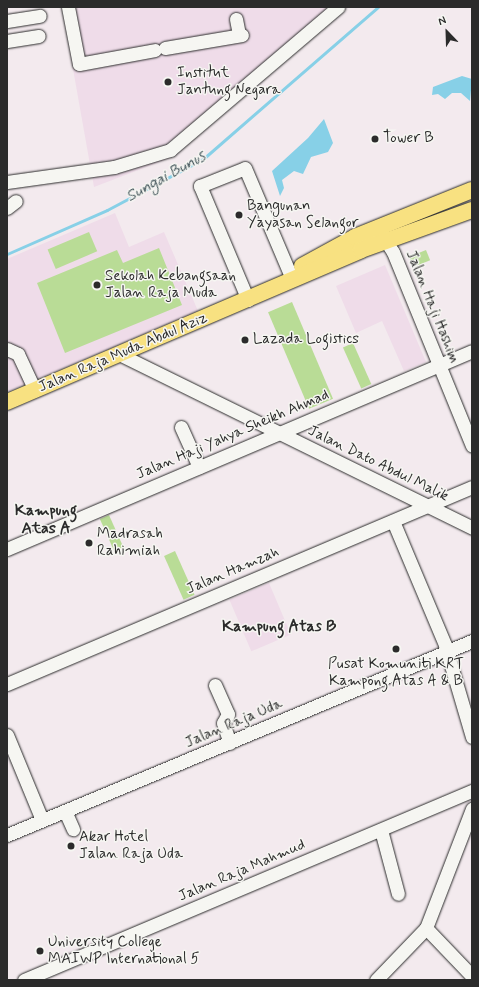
<!DOCTYPE html>
<style>
body{margin:0}
#map{position:relative;width:479px;height:987px;overflow:hidden;background:#f3eaee;font-family:Mynerve,sans-serif}
div>[style]{position:absolute}
[style*='--x']{left:calc(var(--x)*1px);top:calc(var(--y)*1px);width:calc(var(--w)*1px);rotate:calc(var(--a)*1deg)}
.built>*{inset:0;background:#efdce9;transform-origin:0 0}
.green>*{inset:0;background:#b9dc96;transform-origin:0 0}
.water>*{inset:0;background:#87d0e7}
.stream>*{height:3px;margin:-1.5px;padding:0 1.5px;transform-origin:1.5px;border-radius:1.5px;background:#87d0e7}
.roads{filter:drop-shadow(0 0 1px #2b2b2b) drop-shadow(0 0 1px #2b2b2b)}
.minor>*{height:13px;margin:-6.5px;padding:0 6.5px;transform-origin:6.5px;border-radius:6.5px;background:#f6f6f2}
.major>*{height:16px;margin:-8px;padding:0 8px;transform-origin:8px;border-radius:8px;background:#f8e181}
.dots>*{width:11px;height:11px;translate:-50% -50%;box-sizing:border-box;border:2px solid #f6f6f2;border-radius:50%}
span{translate:-50% -50%;white-space:nowrap;text-align:center;line-height:1.15;-webkit-text-stroke:3px #f6f6f2;paint-order:stroke}
.poi-label{font-size:15px;color:#2b2b2b}
.left{translate:0 -50%;text-align:left}
.street-label{font-size:15px;color:#2b2b2b}
.water-label{font-size:16px;color:#42545a;font-style:italic}
.neighbourhood-label{font-size:16px;color:#2b2b2b;font-weight:700}
.frame{position:absolute;inset:0;border:8px solid #2b2b2b;pointer-events:none}
.north{position:absolute;left:427px;top:12px;width:40px;height:40px;-webkit-text-stroke:3px #f6f6f2;paint-order:stroke;rotate:337deg;font-size:11px;font-weight:700;line-height:16px;text-align:center;color:#2b2b2b}
.north::after{content:'';display:block;margin:auto;width:14px;height:18px;background:#2b2b2b;clip-path:polygon(50% 0,100% 100%,50% 72%,0 100%)}
</style>
<div id="map">
<div class="built">
<i style="clip-path:polygon(62px 7px,347px 7px,175px 156px,94px 187px)"></i>
<i style="clip-path:polygon(115px 213px,129px 247px,164px 232px,198px 311px,7px 392px,7px 259px)"></i>
<i style="clip-path:polygon(385px 265px,426px 362px,404px 371px,382px 321px,356px 333px,336px 286px)"></i>
<i style="left:269px;top:583px;width:56px;height:43px;rotate:67deg"></i>
</div>
<div class="green">
<i style="left:89px;top:232px;width:21px;height:45px;rotate:67deg"></i>
<i style="clip-path:polygon(159px 248px,182px 305px,65px 353px,37px 283px,117px 250px,123px 263px)"></i>
<i style="left:426px;top:250px;width:11px;height:18px;rotate:68deg"></i>
<i style="left:292px;top:302px;width:105px;height:26px;rotate:67deg"></i>
<i style="left:353px;top:343px;width:45px;height:11px;rotate:66deg"></i>
<i style="left:109px;top:515px;width:37px;height:10px;rotate:66deg"></i>
<i style="left:175px;top:551px;width:48px;height:12px;rotate:66deg"></i>
</div>
<div class="water">
<i style="clip-path:polygon(462px 76px,472px 79px,470px 101px,461px 93px,452px 93px,445px 99px,438px 94px,432px 95px,433px 87px)"></i>
<i style="clip-path:polygon(324px 119px,333px 143px,328px 152px,311px 157px,303px 174px,294px 171px,282px 180px,284px 188px,280px 196px,272px 171px,308px 138px)"></i>
</div>
<div class="stream">
<i style="--x:7;--y:254;--w:109;--a:-23.7"></i>
<i style="--x:107;--y:210;--w:109;--a:-28"></i>
<i style="--x:203;--y:159;--w:232;--a:-41"></i>
</div>
<div class="roads">
<div class="minor">
<i style="--x:68;--y:7;--w:58;--a:79.1"></i>
<i style="--x:79;--y:64;--w:77;--a:-10.4"></i>
<i style="--x:236;--y:19;--w:16;--a:79"></i>
<i style="--x:7;--y:21;--w:33;--a:-9"></i>
<i style="--x:7;--y:41;--w:32;--a:-9"></i>
<i style="--x:165;--y:48;--w:78;--a:-9.6"></i>
<i style="--x:7;--y:182;--w:108;--a:-8"></i>
<i style="--x:114;--y:167;--w:59;--a:-16.9"></i>
<i style="--x:170;--y:150;--w:221;--a:-40.4"></i>
<i style="--x:7;--y:208;--w:11;--a:-38"></i>
<i style="--x:381;--y:233;--w:22;--a:58"></i>
<i style="--x:393;--y:252;--w:209;--a:67.8"></i>
<i style="--x:248;--y:300;--w:124;--a:-112.8"></i>
<i style="--x:200;--y:186;--w:48;--a:-21.8"></i>
<i style="--x:245;--y:168;--w:115;--a:67"></i>
<i style="--x:7;--y:349;--w:12;--a:24"></i>
<i style="--x:18;--y:354;--w:40;--a:65"></i>
<i style="--x:119;--y:354;--w:394;--a:26.2"></i>
<i style="--x:181;--y:427;--w:44;--a:65.8"></i>
<i style="--x:393;--y:521;--w:134;--a:67.2"></i>
<i style="--x:445;--y:645;--w:96;--a:73.6"></i>
<i style="--x:7;--y:549;--w:505;--a:-23.06"></i>
<i style="--x:7;--y:684;--w:505;--a:-22.96"></i>
<i style="--x:215;--y:685;--w:32;--a:66"></i>
<i style="--x:228;--y:714;--w:10;--a:119"></i>
<i style="--x:223;--y:723;--w:21;--a:71"></i>
<i style="--x:7;--y:735;--w:92;--a:67.6"></i>
<i style="--x:65;--y:811;--w:20;--a:66"></i>
<i style="--x:381;--y:830;--w:66;--a:75.1"></i>
<i style="--x:7;--y:835;--w:504;--a:-22.65"></i>
<i style="--x:426;--y:928;--w:66;--a:46.2"></i>
<i style="--x:24;--y:980;--w:486;--a:-22.9"></i>
<i style="--x:376;--y:980;--w:72;--a:-46.1"></i>
<i style="--x:426;--y:928;--w:128;--a:-68.9"></i>
</div>
<div class="major">
<i style="--x:302;--y:266;--w:60;--a:-28.7"></i>
<i style="--x:355;--y:237;--w:126;--a:-21.9"></i>
<i style="--x:7;--y:402;--w:385;--a:-23.2"></i>
<i style="--x:361;--y:250;--w:118;--a:-19.8"></i>
</div>
</div>
<div class="dots">
<i style="left:168px;top:82px;background:#2b2b2b"></i>
<i style="left:375px;top:139px;background:#2b2b2b"></i>
<i style="left:239px;top:215px;background:#2b2b2b"></i>
<i style="left:97px;top:285px;background:#2b2b2b"></i>
<i style="left:245px;top:340px;background:#2b2b2b"></i>
<i style="left:89px;top:543px;background:#2b2b2b"></i>
<i style="left:396px;top:649px;background:#2b2b2b"></i>
<i style="left:71px;top:846px;background:#2b2b2b"></i>
<i style="left:40px;top:951px;background:#2b2b2b"></i>
</div>
<div class="poi-label">
<span class="left" style="left:177px;top:82px">Institut<br>Jantung Negara</span>
<span class="left" style="left:383px;top:139px">Tower B</span>
<span class="left" style="left:247px;top:215px">Bangunan<br>Yayasan Selangor</span>
<span class="left" style="left:105px;top:285px">Sekolah Kebangsaan<br>Jalan Raja Muda</span>
<span class="left" style="left:253px;top:340px">Lazada Logistics</span>
<span class="left" style="left:97px;top:543px">Madrasah<br>Rahimiah</span>
<span style="left:396px;top:673px">Pusat Komuniti KRT<br>Kampong Atas A &amp; B</span>
<span class="left" style="left:79px;top:846px">Akar Hotel<br>Jalan Raja Uda</span>
<span class="left" style="left:48px;top:951px">University College<br>MAIWP International 5</span>
</div>
<div class="street-label">
<span style="left:432px;top:307px;rotate:68deg">Jalan Haji Hashim</span>
<span style="left:123px;top:353px;rotate:-23deg">Jalan Raja Muda Abdul Aziz</span>
<span style="left:233px;top:435px;rotate:-23deg">Jalan Haji Yahya Sheikh Ahmad</span>
<span style="left:378px;top:464px;rotate:26deg">Jalan Dato Abdul Malik</span>
<span style="left:233px;top:571px;rotate:-23deg">Jalan Hamzah</span>
<span style="left:234px;top:724px;rotate:-23deg">Jalan Raja Uda</span>
<span style="left:242px;top:871px;rotate:-23deg">Jalan Raja Mahmud</span>
</div>
<div class="water-label">
<span style="left:166px;top:177px;rotate:-29deg">Sungai Bunus</span>
</div>
<div class="neighbourhood-label">
<span style="left:46px;top:520px">Kampung<br>Atas A</span>
<span style="left:279px;top:627px">Kampung Atas B</span>
</div>
<div class="frame"></div>
<div class="north">N</div>
</div>
